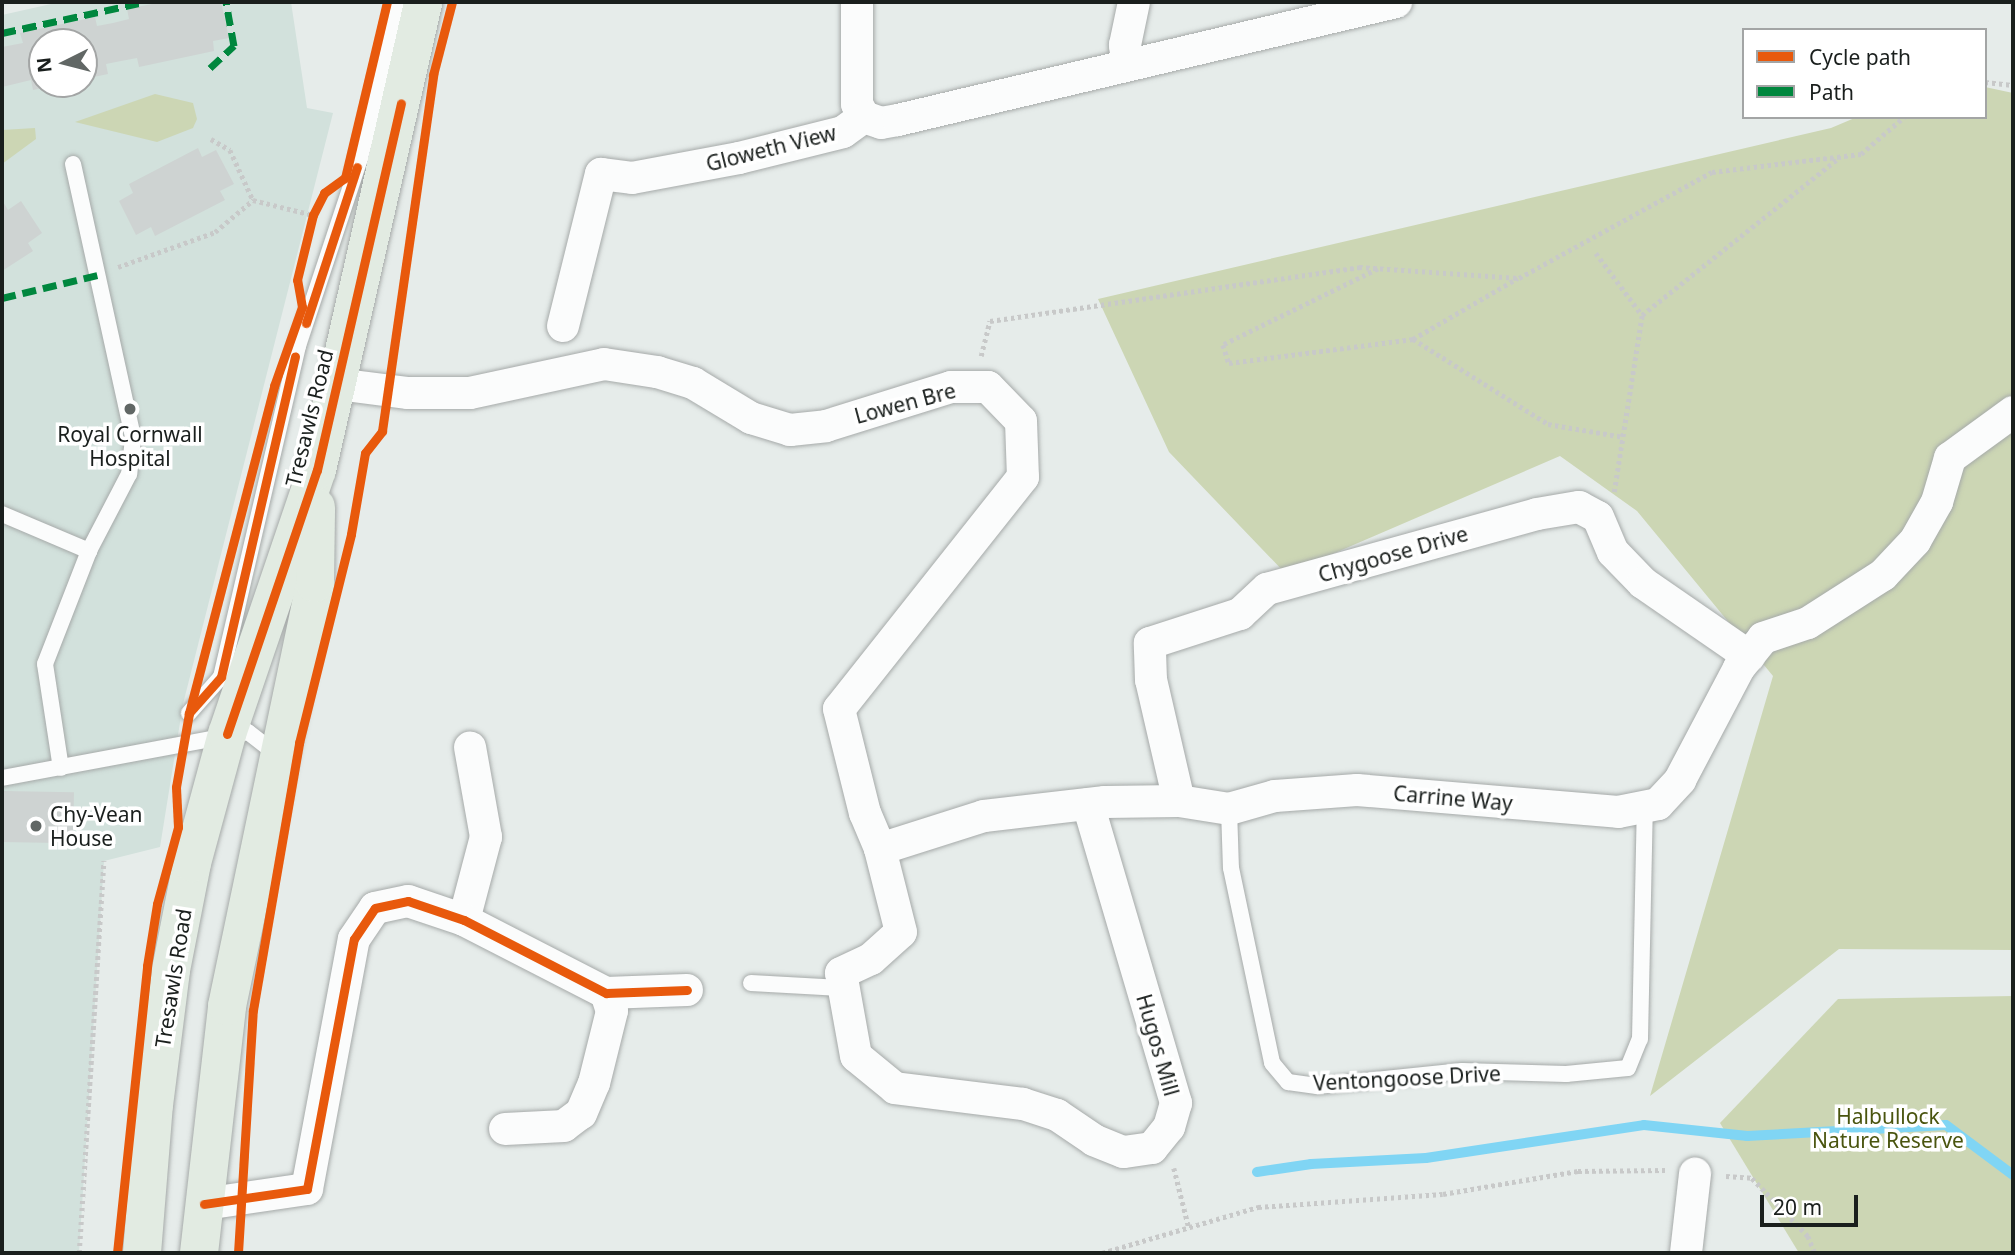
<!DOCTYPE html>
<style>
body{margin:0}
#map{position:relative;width:2015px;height:1255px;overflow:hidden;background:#e6ecea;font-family:"Noto Sans",sans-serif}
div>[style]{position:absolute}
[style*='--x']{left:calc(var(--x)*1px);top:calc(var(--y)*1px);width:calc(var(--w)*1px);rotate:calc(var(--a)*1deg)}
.built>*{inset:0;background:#d2e1dc}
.green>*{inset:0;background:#ccd6b4}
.stream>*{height:10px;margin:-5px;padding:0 5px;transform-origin:5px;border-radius:5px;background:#80d5f4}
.building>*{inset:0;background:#ced3d2;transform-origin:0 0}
.path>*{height:4.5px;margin-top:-2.25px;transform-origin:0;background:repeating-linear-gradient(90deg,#c8c9c9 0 3.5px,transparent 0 7px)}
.roads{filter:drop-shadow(0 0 2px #a6aaa9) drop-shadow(0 0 2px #a6aaa9)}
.lane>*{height:16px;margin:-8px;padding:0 8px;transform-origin:8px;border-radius:8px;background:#fbfcfc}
.street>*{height:32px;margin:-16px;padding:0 16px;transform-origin:16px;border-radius:16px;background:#fbfcfc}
.highway>*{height:38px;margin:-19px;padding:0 19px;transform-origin:19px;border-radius:19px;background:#e2ebe2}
.quiet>*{height:7px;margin-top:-3.5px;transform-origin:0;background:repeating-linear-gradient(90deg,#00873e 0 14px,transparent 0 21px)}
.cycleway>*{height:9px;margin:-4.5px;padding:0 4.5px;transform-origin:4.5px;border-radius:4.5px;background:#e8590c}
.dots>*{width:19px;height:19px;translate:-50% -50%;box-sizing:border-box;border:4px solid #fff;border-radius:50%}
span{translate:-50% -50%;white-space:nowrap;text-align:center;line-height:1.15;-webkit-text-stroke:7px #fff;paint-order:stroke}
.street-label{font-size:21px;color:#1a1f1d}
.poi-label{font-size:21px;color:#1a1f1d}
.left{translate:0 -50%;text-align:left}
.park-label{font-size:21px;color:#4a550f}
.frame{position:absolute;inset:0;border:4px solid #1a1f1d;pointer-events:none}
.legend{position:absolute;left:1742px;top:28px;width:245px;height:91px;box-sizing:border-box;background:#fff;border:2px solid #a3a5a5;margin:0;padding:9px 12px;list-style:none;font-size:21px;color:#1a1f1d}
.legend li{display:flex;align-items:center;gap:14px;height:35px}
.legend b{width:35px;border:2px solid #a3a5a5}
.north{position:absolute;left:28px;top:28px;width:70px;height:70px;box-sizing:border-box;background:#fff;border:2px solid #a3a5a5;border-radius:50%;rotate:264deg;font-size:19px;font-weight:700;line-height:28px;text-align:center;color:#1a1f1d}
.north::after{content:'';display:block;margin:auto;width:24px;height:32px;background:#616765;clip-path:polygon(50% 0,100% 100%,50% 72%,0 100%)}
.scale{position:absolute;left:1760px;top:1195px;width:98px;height:32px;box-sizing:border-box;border:4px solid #1a1f1d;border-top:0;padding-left:9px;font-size:21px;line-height:24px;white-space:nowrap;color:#1a1f1d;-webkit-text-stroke:5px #fff;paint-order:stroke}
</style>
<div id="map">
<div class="built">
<i style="clip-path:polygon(evenodd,60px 2px,291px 2px,307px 108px,333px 113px,183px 704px,160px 847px,104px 861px,79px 1253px,2px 1253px,2px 15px,60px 2px,42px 42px,84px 42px,84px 84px,42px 84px,42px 42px)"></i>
</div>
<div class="green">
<i style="clip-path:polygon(1985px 87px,2013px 93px,2013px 950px,1839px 949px,1650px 1096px,1773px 676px,1637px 511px,1560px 456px,1286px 574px,1169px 452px,1098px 299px,1831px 128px,1857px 117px,1985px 117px)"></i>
<i style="clip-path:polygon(155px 94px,193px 103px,197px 119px,193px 128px,157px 142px,75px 122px)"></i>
<i style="clip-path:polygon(35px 128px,36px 139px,2px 164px,2px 130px)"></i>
<i style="clip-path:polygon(2013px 996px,2013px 1253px,1799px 1253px,1720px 1123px,1838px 999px)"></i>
</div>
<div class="stream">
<i style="--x:1257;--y:1172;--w:55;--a:-8.4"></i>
<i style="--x:1311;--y:1164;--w:115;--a:-3"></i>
<i style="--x:1426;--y:1158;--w:220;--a:-8.6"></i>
<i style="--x:1644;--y:1125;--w:104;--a:6.1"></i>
<i style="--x:1747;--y:1136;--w:199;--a:-3.2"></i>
<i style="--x:1946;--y:1125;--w:84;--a:36.7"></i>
</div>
<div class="building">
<i style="clip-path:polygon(162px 2px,221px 2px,229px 38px,213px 41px,214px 51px,139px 67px,137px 58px,121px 61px,106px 64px,108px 74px,84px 79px,84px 42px,42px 42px,42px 84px,56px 85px,33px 90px,31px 80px,2px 87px,2px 47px,23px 43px,20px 33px,95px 17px,97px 26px,113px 23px,129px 19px,127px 9px)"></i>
<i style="clip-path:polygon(198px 148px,202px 157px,216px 150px,234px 184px,220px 191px,225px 200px,155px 236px,151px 227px,136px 235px,119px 201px,133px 193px,129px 184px)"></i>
<i style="clip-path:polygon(2px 200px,8px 210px,21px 201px,42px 233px,28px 243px,33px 251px,2px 271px)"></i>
<i style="left:2px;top:791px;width:72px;height:51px;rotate:1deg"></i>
</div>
<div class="path">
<i style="--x:1985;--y:82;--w:28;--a:6"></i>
<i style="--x:211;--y:139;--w:22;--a:30"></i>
<i style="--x:230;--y:150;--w:55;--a:65.3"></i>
<i style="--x:1596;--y:253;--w:77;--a:53.4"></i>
<i style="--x:118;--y:267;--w:103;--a:-19.8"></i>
<i style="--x:215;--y:232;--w:50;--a:-40.1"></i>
<i style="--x:253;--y:200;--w:62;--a:14"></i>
<i style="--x:1378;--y:269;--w:173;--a:153.9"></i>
<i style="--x:1223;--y:345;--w:19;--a:72"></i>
<i style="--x:1229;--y:363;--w:186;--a:-7.4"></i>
<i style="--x:1413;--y:339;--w:121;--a:-30.2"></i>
<i style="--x:1413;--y:339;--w:160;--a:32.2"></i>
<i style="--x:1548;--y:424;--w:77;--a:9.7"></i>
<i style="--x:981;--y:356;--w:36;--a:-76"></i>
<i style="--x:990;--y:321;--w:373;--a:-8.3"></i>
<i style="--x:1359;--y:267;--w:160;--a:3.9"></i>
<i style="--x:1519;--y:278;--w:220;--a:-28.8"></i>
<i style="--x:1712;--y:172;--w:150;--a:-6.9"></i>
<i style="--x:1861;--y:154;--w:57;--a:-40.7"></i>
<i style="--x:1614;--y:492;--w:179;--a:-81"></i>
<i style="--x:1642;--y:315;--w:253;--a:-38.6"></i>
<i style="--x:1174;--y:1168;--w:62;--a:76"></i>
<i style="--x:1726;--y:1176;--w:26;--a:4"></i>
<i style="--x:1752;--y:1178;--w:81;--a:46"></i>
<i style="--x:1808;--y:1236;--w:18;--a:68"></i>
<i style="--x:79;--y:1253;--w:393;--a:-86.4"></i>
<i style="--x:1102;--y:1253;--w:163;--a:-16.4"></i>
<i style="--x:1258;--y:1207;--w:185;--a:-4"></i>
<i style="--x:1443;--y:1194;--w:137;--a:-9.7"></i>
<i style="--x:1578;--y:1171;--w:87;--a:-0.7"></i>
</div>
<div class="roads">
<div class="lane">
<i style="--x:73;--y:164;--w:280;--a:77.6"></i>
<i style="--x:133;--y:438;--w:36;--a:96"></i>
<i style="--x:129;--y:474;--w:87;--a:117.5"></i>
<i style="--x:2;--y:514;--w:95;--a:23"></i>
<i style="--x:89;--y:551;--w:121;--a:111.3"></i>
<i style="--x:45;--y:664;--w:105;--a:81.3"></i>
<i style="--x:189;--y:713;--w:48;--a:-48.4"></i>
<i style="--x:221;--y:677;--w:340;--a:-76.9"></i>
<i style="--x:298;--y:346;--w:198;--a:-71.7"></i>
<i style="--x:360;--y:158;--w:161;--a:-75.6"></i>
<i style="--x:2;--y:778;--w:250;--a:-10.6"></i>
<i style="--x:248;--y:732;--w:37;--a:38"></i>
<i style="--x:1229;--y:809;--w:59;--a:88.1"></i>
<i style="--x:1231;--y:868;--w:199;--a:78.1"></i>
<i style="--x:1272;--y:1063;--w:25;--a:50"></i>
<i style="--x:1288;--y:1082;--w:29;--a:8"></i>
<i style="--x:1317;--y:1086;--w:146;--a:-5.9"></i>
<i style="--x:1462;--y:1071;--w:104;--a:1.7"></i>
<i style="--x:1566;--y:1074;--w:62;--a:-5.5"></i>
<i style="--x:1628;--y:1068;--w:31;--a:-68"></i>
<i style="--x:1640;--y:1039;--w:233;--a:-88.8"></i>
<i style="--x:751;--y:983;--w:90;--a:3.2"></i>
</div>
<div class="street">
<i style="--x:857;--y:2;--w:102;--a:90"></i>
<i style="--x:857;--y:104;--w:15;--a:62"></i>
<i style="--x:1128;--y:65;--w:20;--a:-99"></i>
<i style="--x:1125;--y:45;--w:44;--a:-78.2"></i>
<i style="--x:563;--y:326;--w:157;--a:-76"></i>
<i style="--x:601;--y:174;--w:31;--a:7"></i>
<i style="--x:632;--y:178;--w:109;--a:-10.6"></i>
<i style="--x:739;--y:158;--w:107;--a:-14"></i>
<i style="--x:843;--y:132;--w:26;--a:-36"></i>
<i style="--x:864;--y:117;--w:18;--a:19"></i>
<i style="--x:881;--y:123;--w:17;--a:-10"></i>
<i style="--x:898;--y:120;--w:512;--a:-13.33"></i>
<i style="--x:337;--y:384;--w:72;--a:7.2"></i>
<i style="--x:408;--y:393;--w:62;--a:0"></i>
<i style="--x:470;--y:393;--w:137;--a:-12.2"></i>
<i style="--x:604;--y:364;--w:54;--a:8.6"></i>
<i style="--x:657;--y:372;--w:38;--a:17"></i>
<i style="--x:693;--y:383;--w:68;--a:31.1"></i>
<i style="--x:751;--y:418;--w:41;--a:17.1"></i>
<i style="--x:790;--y:430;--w:36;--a:-6"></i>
<i style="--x:826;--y:426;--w:131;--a:-17.3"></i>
<i style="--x:951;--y:387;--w:37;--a:0"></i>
<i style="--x:988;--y:387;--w:47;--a:45.9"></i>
<i style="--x:1021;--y:421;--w:56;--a:88"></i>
<i style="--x:1023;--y:477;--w:296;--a:128.4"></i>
<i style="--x:839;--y:709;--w:107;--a:76"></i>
<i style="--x:865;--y:813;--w:39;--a:67"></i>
<i style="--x:1179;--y:801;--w:124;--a:-103"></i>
<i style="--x:1151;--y:680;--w:37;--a:-92"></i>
<i style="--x:1150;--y:643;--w:95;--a:-17.9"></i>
<i style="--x:1240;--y:614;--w:37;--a:-43"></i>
<i style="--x:1267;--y:589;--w:280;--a:-15.5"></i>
<i style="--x:1537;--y:514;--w:43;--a:-9.5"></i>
<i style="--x:1579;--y:507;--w:21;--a:28"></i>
<i style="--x:1598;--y:517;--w:38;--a:67"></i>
<i style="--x:1613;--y:552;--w:43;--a:45.9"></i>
<i style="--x:1643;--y:583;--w:129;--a:34.6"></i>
<i style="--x:1088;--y:804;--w:312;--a:73.6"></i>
<i style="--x:1176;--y:1103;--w:25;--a:106"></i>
<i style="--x:1169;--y:1127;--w:27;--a:129"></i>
<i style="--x:1152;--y:1148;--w:29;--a:172"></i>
<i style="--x:1123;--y:1152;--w:31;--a:-158"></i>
<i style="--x:1094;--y:1140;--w:45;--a:-146"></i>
<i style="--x:1057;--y:1115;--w:36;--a:-162"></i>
<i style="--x:1023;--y:1104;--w:129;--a:-172.9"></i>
<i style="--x:895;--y:1088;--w:50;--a:-140.6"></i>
<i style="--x:856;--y:1056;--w:84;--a:-100.2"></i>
<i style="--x:841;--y:973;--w:33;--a:-25"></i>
<i style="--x:871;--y:959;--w:40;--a:-42"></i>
<i style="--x:901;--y:932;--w:86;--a:-104.2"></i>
<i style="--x:880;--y:849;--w:109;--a:-17.6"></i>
<i style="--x:984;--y:816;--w:122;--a:-6.6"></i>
<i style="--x:1105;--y:802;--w:74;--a:-0.8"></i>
<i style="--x:1179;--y:801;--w:51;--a:9.1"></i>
<i style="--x:1229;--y:809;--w:48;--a:-15.8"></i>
<i style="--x:1275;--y:796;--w:82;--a:-4.2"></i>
<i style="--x:1357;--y:790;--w:262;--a:4.8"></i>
<i style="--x:1618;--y:812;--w:41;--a:-11.3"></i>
<i style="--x:1658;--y:804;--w:33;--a:-47"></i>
<i style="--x:1680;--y:780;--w:127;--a:-62.2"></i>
<i style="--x:1739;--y:668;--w:38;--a:-51"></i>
<i style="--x:1763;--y:638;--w:47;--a:-18.4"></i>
<i style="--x:1808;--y:623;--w:89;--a:-32.6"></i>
<i style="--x:1883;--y:575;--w:47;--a:-46.7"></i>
<i style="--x:1915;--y:541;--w:45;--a:-60.6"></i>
<i style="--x:1937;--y:502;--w:46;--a:-73.5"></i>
<i style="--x:1950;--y:458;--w:78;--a:-36.1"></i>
<i style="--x:464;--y:920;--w:86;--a:-75.2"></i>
<i style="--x:486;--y:837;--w:91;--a:-100.1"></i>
<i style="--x:606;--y:993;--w:81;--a:-2.1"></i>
<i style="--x:204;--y:1204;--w:104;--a:-8.3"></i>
<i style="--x:307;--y:1189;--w:254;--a:-79.4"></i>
<i style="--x:354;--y:939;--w:37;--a:-56"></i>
<i style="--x:375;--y:908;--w:34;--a:-12"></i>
<i style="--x:408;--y:901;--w:59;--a:18.7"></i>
<i style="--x:464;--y:920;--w:160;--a:27.2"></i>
<i style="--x:606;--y:993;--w:19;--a:72"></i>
<i style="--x:612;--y:1011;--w:74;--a:104"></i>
<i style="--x:594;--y:1083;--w:33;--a:113"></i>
<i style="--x:581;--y:1113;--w:21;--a:143"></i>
<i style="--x:564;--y:1126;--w:59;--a:177.1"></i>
<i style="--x:1686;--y:1253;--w:80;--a:-83.5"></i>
</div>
<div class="highway">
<i style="--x:142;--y:1253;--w:148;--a:-85.4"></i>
<i style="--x:154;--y:1105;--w:136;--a:-82.8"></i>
<i style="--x:171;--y:970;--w:109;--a:-78.9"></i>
<i style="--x:192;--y:863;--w:134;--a:-74.8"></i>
<i style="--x:227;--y:734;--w:279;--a:-71.2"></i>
<i style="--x:317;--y:470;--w:480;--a:-77.2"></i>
<i style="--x:199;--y:1253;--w:249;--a:-83.5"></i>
<i style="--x:227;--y:1006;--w:432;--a:-78.2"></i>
<i style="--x:315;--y:583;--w:76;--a:-89.2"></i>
</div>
</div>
<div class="quiet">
<i style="--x:2;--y:33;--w:145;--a:-12.3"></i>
<i style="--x:210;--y:68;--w:33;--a:-43"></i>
<i style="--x:234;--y:46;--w:45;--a:-100.3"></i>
<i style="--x:2;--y:298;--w:99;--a:-13.5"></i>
</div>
<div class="cycleway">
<i style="--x:306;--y:323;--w:164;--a:-71.9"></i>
<i style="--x:189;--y:713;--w:48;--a:-48.4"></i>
<i style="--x:221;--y:677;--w:329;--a:-77"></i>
<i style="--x:227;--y:734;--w:279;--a:-71.2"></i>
<i style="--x:317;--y:470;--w:376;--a:-77.1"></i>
<i style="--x:204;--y:1204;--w:104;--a:-8.3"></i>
<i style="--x:307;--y:1189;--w:254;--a:-79.4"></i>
<i style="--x:354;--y:939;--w:37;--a:-56"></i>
<i style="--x:375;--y:908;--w:34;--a:-12"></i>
<i style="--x:408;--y:901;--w:59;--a:18.7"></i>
<i style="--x:464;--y:920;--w:160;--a:27.2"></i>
<i style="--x:606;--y:993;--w:81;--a:-2.1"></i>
<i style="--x:117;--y:1253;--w:289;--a:-84"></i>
<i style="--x:147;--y:966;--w:63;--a:-80.8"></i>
<i style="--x:157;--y:904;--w:80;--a:-74.7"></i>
<i style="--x:178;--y:827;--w:40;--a:-92.9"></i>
<i style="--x:176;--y:787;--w:75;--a:-80"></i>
<i style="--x:189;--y:713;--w:338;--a:-75.4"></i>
<i style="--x:274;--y:386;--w:84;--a:-70.5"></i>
<i style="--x:302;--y:307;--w:27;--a:-100"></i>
<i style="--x:297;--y:280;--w:67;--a:-76.2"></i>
<i style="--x:313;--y:215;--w:25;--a:-63"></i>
<i style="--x:324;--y:193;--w:26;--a:-36"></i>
<i style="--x:345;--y:178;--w:181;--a:-76.6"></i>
<i style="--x:238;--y:1253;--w:243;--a:-86.5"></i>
<i style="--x:253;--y:1010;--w:271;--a:-80.2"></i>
<i style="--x:299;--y:743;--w:215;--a:-76"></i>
<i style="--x:351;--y:534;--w:82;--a:-80.2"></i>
<i style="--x:365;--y:453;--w:28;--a:-52"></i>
<i style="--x:382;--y:431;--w:360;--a:-81.8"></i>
<i style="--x:433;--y:75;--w:75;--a:-75.4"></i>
</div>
<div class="dots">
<i style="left:130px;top:409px;background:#616765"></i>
<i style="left:36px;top:826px;background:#616765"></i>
</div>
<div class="street-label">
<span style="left:771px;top:148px;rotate:-14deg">Gloweth View</span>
<span style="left:905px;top:403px;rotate:-15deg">Lowen Bre</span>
<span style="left:309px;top:418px;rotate:-76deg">Tresawls Road</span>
<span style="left:1393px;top:554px;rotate:-16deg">Chygoose Drive</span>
<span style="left:1453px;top:798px;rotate:5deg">Carrine Way</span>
<span style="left:173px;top:978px;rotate:-81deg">Tresawls Road</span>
<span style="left:1158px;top:1045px;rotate:74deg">Hugos Mill</span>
<span style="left:1407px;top:1078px;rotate:-3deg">Ventongoose Drive</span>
</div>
<div class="poi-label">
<span style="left:130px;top:446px">Royal Cornwall<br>Hospital</span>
<span class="left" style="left:50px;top:826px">Chy-Vean<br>House</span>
</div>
<div class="park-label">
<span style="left:1888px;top:1128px">Halbullock<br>Nature Reserve</span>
</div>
<div class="frame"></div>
<ul class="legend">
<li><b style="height:9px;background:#e8590c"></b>Cycle path</li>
<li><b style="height:9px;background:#00873e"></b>Path</li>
</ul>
<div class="north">N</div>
<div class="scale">20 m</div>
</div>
